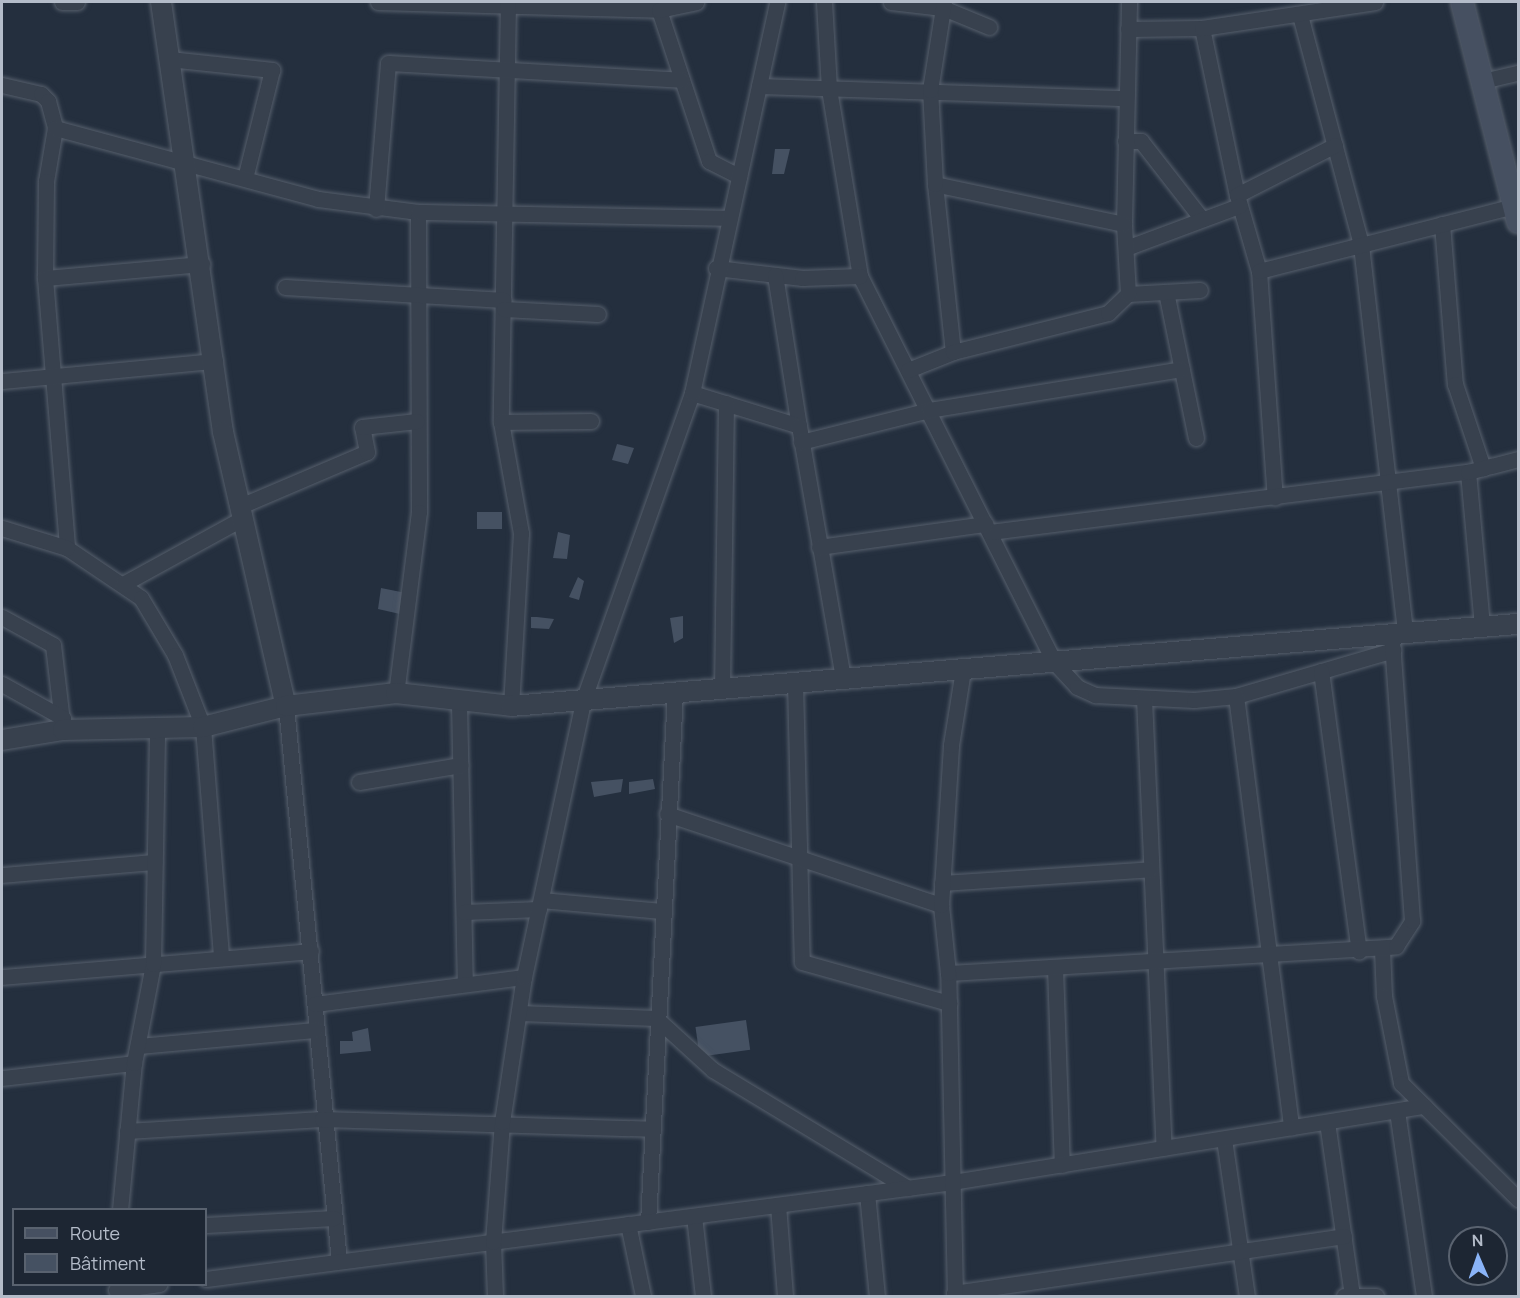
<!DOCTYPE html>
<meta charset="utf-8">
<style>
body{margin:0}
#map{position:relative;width:1520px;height:1298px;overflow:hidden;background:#242f3e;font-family:Manrope,sans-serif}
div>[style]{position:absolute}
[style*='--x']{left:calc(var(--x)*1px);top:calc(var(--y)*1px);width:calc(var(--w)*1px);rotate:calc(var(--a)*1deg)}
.building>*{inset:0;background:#455162;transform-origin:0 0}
.roads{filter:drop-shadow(0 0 2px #565f6c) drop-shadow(0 0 2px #565f6c)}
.minor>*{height:15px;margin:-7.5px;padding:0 7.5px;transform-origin:7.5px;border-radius:7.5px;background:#38414e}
.tertiary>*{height:20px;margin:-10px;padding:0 10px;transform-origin:10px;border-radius:10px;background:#38414e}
.secondary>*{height:22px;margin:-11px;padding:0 11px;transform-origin:11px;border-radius:11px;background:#465061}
span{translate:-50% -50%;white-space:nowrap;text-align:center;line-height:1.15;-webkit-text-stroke:5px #1d2633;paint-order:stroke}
.frame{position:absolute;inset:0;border:3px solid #b4bcc9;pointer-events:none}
.legend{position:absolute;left:12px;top:1208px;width:195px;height:78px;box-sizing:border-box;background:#1d2633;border:2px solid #59626f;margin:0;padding:8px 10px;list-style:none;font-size:18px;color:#b4bcc9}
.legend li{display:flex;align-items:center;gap:12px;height:30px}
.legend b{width:30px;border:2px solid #59626f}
.north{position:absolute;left:1448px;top:1226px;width:60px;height:60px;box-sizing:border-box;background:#1d2633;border:2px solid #59626f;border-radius:50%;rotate:358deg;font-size:16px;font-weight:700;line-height:24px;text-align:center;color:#b4bcc9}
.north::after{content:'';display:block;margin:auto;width:21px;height:27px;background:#8ab4f8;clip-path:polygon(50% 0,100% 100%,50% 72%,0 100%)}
</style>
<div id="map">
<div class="building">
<i style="clip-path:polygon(775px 149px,790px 149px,784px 174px,772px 174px)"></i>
<i style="clip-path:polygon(617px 444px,634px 448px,628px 464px,612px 460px)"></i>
<i style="left:477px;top:512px;width:25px;height:17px"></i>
<i style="clip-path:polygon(558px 532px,570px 535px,567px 559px,553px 558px)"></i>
<i style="clip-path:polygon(578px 577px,584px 581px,579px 600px,569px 597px)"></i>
<i style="clip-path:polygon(381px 588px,406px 593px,400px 614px,378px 609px)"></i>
<i style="clip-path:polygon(683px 616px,683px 638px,674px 643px,670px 618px)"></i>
<i style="clip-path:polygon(531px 617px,537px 617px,554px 619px,549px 629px,531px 628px)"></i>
<i style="clip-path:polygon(623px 779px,621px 792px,594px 797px,591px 782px)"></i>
<i style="clip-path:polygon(653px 779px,655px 789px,629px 794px,629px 782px)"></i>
<i style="left:746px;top:1020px;width:30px;height:51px;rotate:82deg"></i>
<i style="clip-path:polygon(368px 1028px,371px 1051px,340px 1054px,340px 1041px,353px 1041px,352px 1032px)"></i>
</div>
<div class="roads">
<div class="minor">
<i style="--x:62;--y:2;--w:15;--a:0"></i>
<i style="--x:378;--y:2;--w:281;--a:1.6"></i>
<i style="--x:659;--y:10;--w:159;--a:71.7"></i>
<i style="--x:709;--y:161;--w:34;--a:27"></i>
<i style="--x:508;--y:2;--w:420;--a:91"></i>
<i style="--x:501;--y:422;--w:113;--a:79.8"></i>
<i style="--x:521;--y:533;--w:173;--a:93.3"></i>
<i style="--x:824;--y:2;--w:87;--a:86.7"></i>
<i style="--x:829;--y:89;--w:190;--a:80.6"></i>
<i style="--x:860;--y:276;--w:432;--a:63.3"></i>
<i style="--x:1054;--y:662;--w:34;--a:47"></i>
<i style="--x:1077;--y:687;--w:20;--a:24"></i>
<i style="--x:1095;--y:695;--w:99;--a:2.9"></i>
<i style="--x:1194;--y:700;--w:42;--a:-5.4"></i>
<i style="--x:1236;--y:696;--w:164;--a:-16.3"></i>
<i style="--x:891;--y:2;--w:52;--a:6.6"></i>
<i style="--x:943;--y:8;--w:50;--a:22.4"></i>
<i style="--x:659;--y:10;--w:38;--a:-12"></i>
<i style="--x:1300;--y:15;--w:238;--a:75.1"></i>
<i style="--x:1361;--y:245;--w:391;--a:83.5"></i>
<i style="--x:1202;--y:28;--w:171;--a:78.2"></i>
<i style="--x:1237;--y:195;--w:79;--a:73.9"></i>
<i style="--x:1259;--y:271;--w:227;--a:86"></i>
<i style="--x:1128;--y:29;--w:74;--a:-0.8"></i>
<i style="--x:1202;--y:28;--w:175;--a:-8.5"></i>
<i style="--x:169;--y:59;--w:104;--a:6.1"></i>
<i style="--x:272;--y:70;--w:111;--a:104"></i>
<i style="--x:1482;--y:81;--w:37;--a:-13"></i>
<i style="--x:2;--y:85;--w:40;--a:13"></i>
<i style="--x:41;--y:94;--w:10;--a:45"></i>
<i style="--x:48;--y:101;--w:28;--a:75"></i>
<i style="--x:55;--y:128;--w:54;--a:99.6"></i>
<i style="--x:46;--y:181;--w:97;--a:90.6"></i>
<i style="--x:45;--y:278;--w:271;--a:85.3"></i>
<i style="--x:67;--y:548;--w:89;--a:34"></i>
<i style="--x:141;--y:598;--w:66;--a:59.2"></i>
<i style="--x:175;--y:655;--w:77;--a:68.7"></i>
<i style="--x:203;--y:727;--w:232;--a:85.5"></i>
<i style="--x:759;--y:86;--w:367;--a:1.9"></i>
<i style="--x:55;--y:128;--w:272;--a:15.1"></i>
<i style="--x:318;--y:199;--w:101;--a:7.4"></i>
<i style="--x:418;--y:212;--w:300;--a:89.8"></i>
<i style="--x:419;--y:512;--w:182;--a:97.2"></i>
<i style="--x:1125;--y:141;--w:16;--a:0"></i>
<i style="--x:1141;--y:141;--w:99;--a:52"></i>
<i style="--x:935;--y:184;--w:169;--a:83.9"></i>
<i style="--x:1237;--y:195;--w:110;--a:-27"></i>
<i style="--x:376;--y:209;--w:146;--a:-85.3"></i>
<i style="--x:388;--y:63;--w:294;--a:3.3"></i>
<i style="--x:418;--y:212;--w:310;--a:1.1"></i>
<i style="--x:1124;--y:224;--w:222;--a:-88.7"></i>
<i style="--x:1442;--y:224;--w:161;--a:85.4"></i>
<i style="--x:1455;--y:384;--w:89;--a:71.6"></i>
<i style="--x:1126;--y:248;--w:121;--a:-20.4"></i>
<i style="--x:716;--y:268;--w:87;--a:6.6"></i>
<i style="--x:802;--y:278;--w:58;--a:-2"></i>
<i style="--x:1259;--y:271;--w:263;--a:-14.3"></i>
<i style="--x:775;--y:275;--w:153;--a:81"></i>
<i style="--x:45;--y:278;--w:158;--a:-5.1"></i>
<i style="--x:285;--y:287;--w:219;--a:3.4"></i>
<i style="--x:1166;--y:292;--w:149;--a:78.4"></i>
<i style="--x:1128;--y:294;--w:72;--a:-3.2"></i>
<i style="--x:504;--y:309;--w:94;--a:3"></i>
<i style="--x:908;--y:370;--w:48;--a:-21.8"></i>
<i style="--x:953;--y:352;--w:160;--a:-14.1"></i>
<i style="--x:1108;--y:313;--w:28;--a:-44"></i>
<i style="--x:1128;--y:294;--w:70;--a:-93.3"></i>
<i style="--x:1124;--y:224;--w:193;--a:-168.1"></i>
<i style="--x:935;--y:184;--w:94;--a:-93"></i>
<i style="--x:930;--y:90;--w:89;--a:-81"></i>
<i style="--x:2;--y:381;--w:214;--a:-5.4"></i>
<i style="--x:692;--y:393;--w:112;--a:17.1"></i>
<i style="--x:799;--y:426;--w:257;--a:80.1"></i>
<i style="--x:501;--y:422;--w:90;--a:-0.6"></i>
<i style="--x:801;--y:442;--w:132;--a:-14"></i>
<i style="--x:929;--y:410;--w:256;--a:-9.2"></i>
<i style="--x:1468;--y:472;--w:156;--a:84.8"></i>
<i style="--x:238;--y:507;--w:140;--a:-23.1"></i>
<i style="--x:367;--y:452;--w:25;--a:-101"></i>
<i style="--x:362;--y:427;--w:55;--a:-6.2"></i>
<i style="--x:2;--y:528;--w:68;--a:17.1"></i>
<i style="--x:990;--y:532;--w:482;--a:-7.2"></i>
<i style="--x:1468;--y:472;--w:52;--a:-14.6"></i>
<i style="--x:819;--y:547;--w:168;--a:-7.9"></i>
<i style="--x:123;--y:584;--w:135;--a:-28.8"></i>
<i style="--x:2;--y:617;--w:58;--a:28.8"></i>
<i style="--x:53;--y:645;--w:86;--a:83.3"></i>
<i style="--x:1321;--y:671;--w:283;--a:82.3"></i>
<i style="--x:795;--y:683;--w:279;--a:88.6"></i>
<i style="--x:802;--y:962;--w:153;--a:15.6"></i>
<i style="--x:2;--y:684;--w:70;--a:29.1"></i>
<i style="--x:722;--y:689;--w:286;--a:-89.2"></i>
<i style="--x:1236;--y:696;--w:435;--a:82.7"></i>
<i style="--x:1144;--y:698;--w:450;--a:87.5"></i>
<i style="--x:459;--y:703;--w:281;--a:88.8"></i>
<i style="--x:286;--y:706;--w:558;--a:84.55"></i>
<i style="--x:359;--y:782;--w:103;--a:-9.5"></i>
<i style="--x:667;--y:814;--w:289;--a:18.4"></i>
<i style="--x:2;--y:875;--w:153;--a:-4.9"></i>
<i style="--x:942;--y:883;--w:209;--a:-3.8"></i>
<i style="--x:541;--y:900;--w:121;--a:5.2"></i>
<i style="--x:464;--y:912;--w:75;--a:-2.3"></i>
<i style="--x:1382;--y:949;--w:47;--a:87.6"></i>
<i style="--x:1384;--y:996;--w:89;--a:78.9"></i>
<i style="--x:1401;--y:1083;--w:165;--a:44.8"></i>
<i style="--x:1055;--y:968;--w:197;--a:88"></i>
<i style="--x:948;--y:973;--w:449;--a:-3.4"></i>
<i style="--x:1396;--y:946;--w:30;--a:-57"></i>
<i style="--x:1412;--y:921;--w:281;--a:-94.1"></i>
<i style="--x:2;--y:977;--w:310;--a:-4.8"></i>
<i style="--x:315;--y:1004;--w:211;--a:-7.4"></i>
<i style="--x:519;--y:1013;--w:137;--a:2.1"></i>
<i style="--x:656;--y:1018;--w:77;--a:42.4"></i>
<i style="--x:713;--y:1070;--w:228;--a:31.2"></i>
<i style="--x:138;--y:1046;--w:178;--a:-5.2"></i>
<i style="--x:2;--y:1078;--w:133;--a:-6.5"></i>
<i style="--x:1397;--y:1111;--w:187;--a:81.7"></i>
<i style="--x:1327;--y:1122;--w:176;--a:81.8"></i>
<i style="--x:127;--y:1131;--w:195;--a:-3.5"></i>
<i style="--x:322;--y:1119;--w:329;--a:1.7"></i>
<i style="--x:1224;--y:1139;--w:159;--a:81.7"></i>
<i style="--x:867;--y:1193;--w:103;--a:84.5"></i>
<i style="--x:778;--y:1205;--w:91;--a:85.6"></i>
<i style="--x:120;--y:1210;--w:148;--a:-84.6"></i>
<i style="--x:134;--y:1063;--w:101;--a:-79.1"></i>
<i style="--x:153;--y:964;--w:233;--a:-89"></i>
<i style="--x:694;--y:1216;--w:81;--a:83.6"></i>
<i style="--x:648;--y:1222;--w:530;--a:-87.08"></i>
<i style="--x:628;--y:1224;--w:74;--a:78.2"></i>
<i style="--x:206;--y:1225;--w:128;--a:-3.1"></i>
<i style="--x:206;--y:1279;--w:753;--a:-7.4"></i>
<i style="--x:953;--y:1182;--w:477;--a:-9.2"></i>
<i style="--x:116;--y:1290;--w:44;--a:-7.8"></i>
<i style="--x:954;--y:1293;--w:394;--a:-8.3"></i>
<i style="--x:495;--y:1296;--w:54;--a:-92.1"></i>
<i style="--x:493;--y:1242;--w:120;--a:-85.7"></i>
<i style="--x:502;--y:1122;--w:147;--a:-81.4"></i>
<i style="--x:524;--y:977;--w:282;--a:-77.9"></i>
<i style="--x:583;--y:701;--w:327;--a:-70.5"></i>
<i style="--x:692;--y:393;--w:400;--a:-77.7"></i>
<i style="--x:955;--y:1296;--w:323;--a:-91.2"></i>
<i style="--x:948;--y:973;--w:68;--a:-95.9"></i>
<i style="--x:941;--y:905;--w:160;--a:-86.4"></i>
<i style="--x:951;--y:745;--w:76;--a:-80.9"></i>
<i style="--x:1344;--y:1296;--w:32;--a:0"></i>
</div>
<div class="tertiary">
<i style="--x:161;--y:2;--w:434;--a:81.8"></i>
<i style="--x:223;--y:432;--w:281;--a:77.1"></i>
<i style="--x:2;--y:740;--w:62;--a:-9.3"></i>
<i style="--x:63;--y:730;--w:140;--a:-1.2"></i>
<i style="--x:203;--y:727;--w:86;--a:-14.2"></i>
<i style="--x:286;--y:706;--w:111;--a:-6.7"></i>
<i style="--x:396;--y:693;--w:116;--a:6.4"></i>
<i style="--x:511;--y:706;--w:1010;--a:-4.66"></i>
</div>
<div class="secondary">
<i style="--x:1462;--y:2;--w:227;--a:75.7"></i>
</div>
</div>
<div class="frame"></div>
<ul class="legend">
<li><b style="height:8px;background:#465061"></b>Route</li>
<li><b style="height:16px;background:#455162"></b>Bâtiment</li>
</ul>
<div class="north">N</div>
</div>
